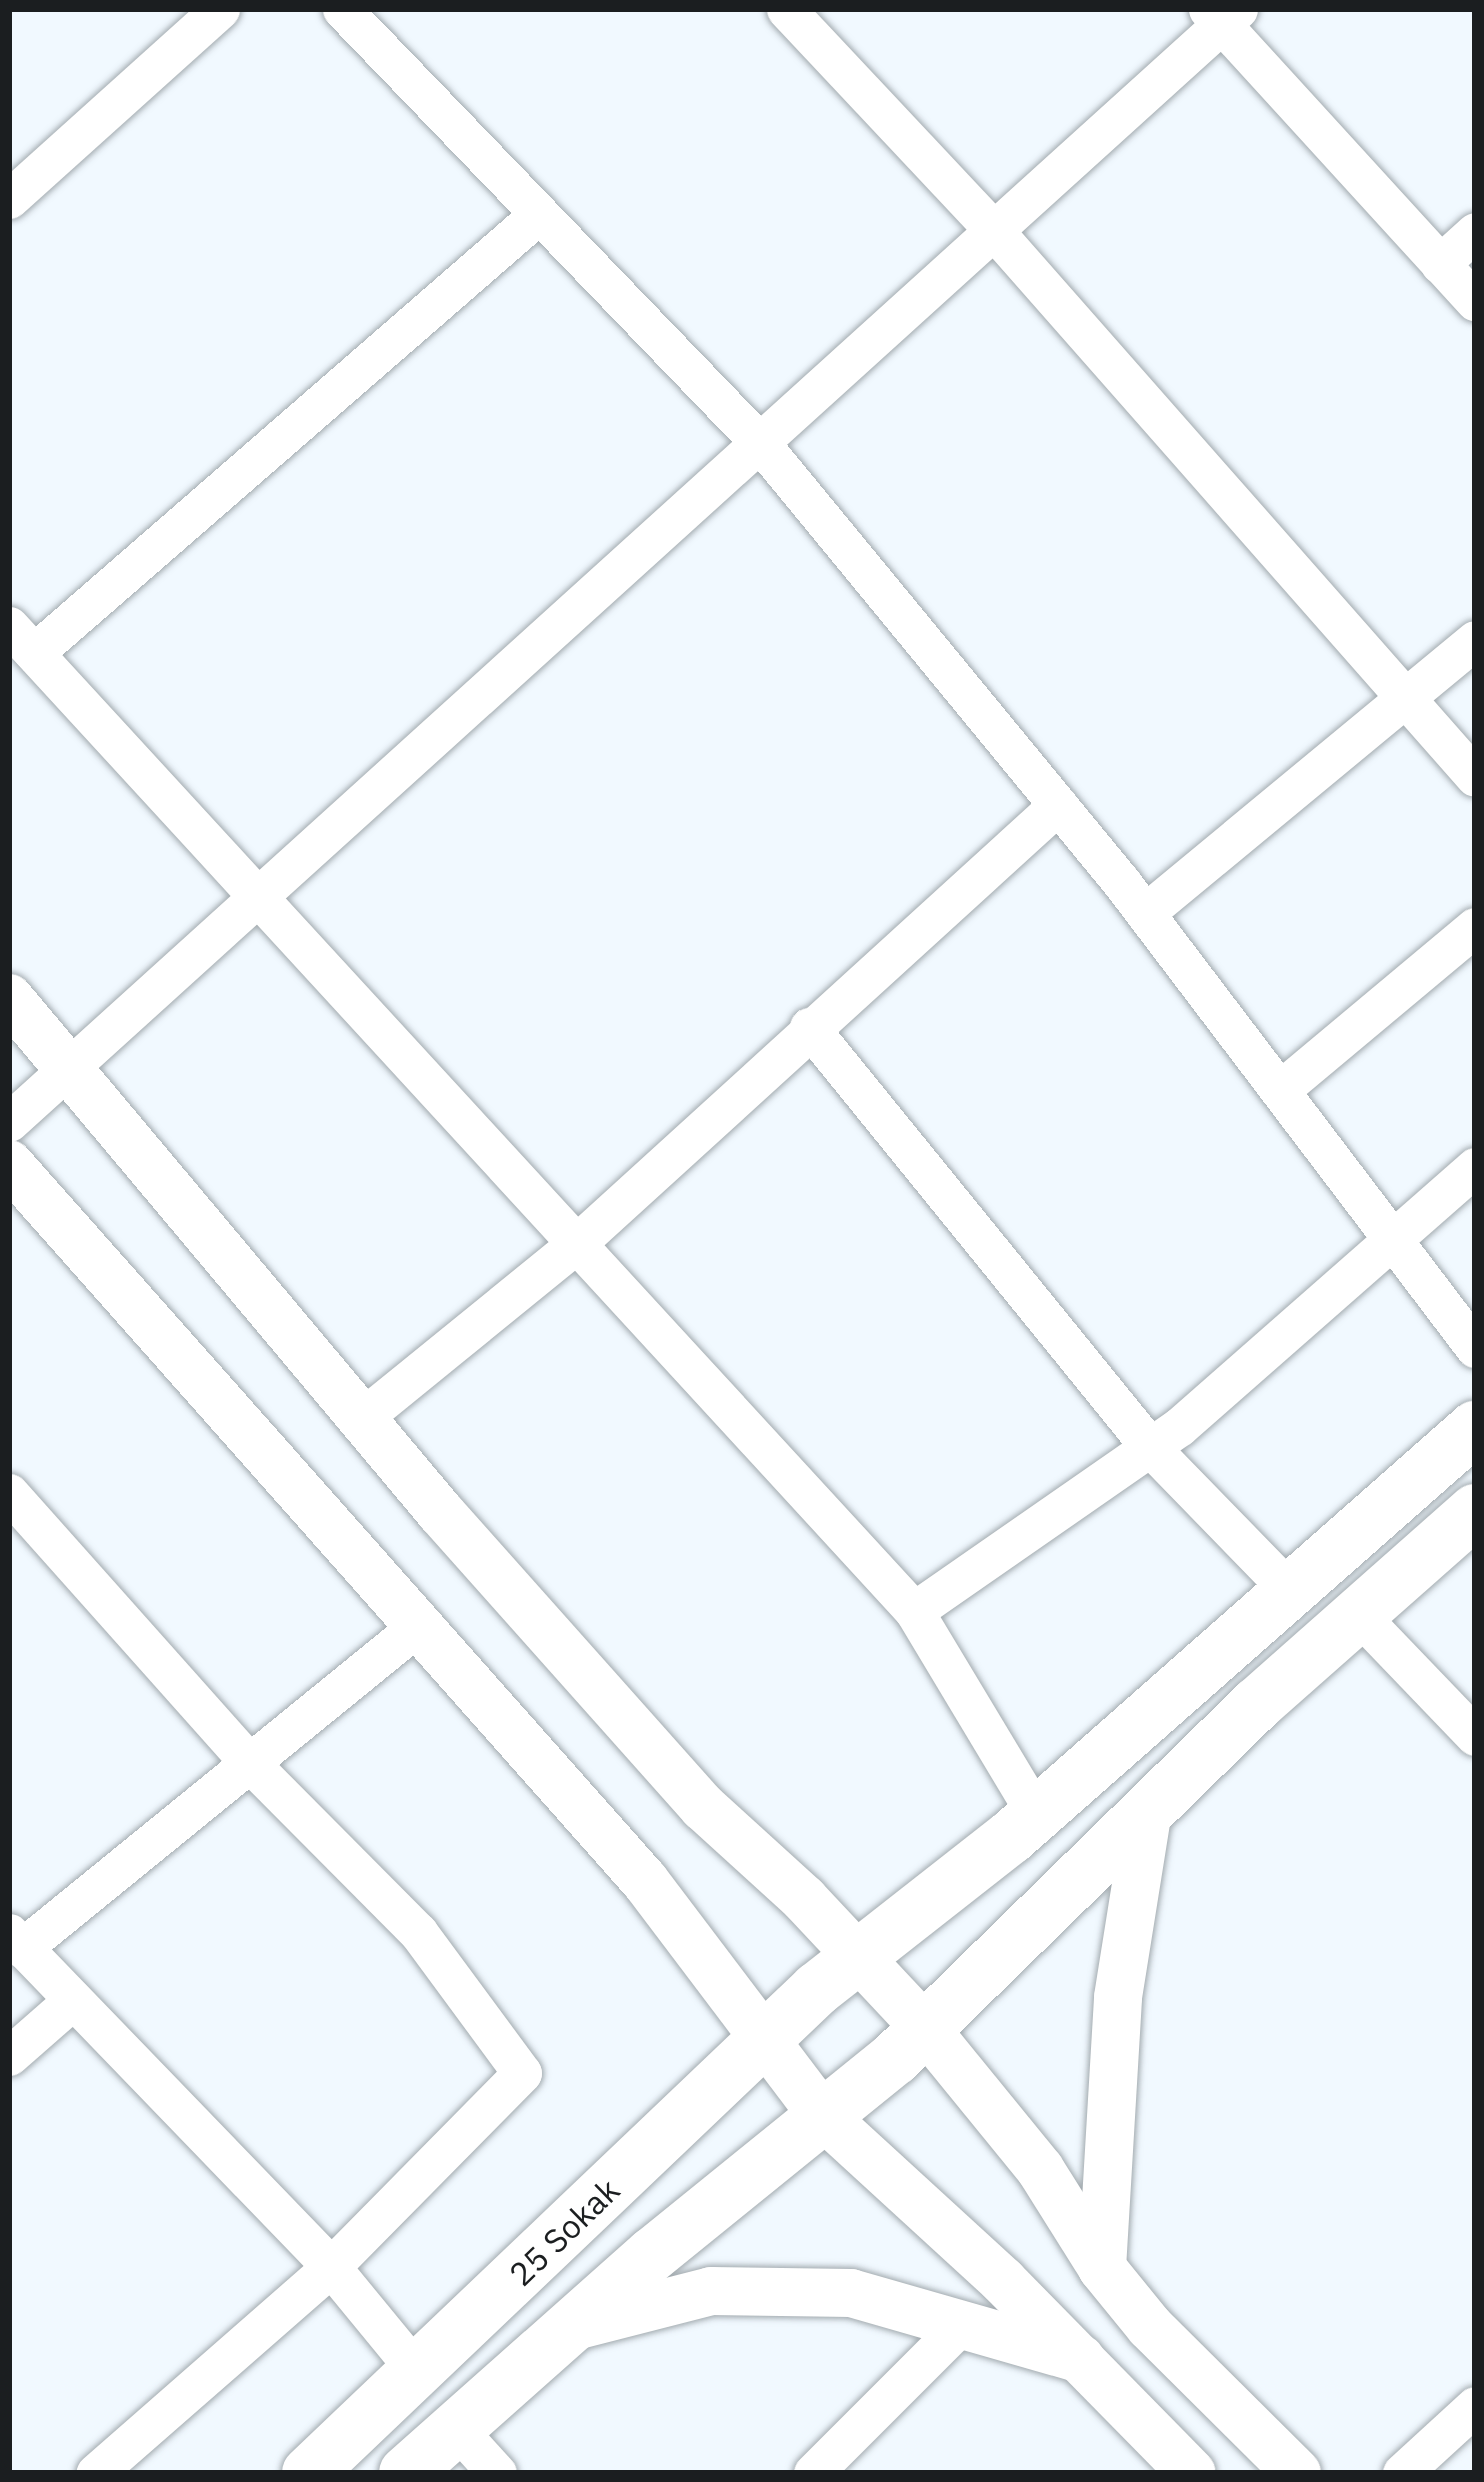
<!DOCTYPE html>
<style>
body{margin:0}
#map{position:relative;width:1484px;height:2482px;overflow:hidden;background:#f1f9ff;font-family:"IBM Plex Sans",sans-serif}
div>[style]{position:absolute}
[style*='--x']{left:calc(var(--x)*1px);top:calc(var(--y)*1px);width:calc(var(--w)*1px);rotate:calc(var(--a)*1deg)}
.roads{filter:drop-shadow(0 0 3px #a3abb0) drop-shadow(0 0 3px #a3abb0)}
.minor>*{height:39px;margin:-19.5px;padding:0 19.5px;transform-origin:19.5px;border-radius:19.5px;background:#fff}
.tertiary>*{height:48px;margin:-24px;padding:0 24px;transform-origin:24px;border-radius:24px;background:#fff}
.secondary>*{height:54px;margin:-27px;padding:0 27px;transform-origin:27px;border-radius:27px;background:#fff}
span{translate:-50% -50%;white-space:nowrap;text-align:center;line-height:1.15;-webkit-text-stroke:9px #fff;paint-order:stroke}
.street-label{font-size:33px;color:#1b1e20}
.frame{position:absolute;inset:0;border:12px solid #1b1e20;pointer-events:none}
</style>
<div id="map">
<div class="roads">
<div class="minor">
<i style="--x:342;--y:9;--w:604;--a:46.07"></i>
<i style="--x:761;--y:444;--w:568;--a:50.57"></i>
<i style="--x:1122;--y:883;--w:584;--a:52.8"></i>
<i style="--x:786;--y:9;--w:308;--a:46.8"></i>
<i style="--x:997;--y:234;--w:723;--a:48.64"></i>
<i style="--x:1208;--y:9;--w:396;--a:47.6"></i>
<i style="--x:9;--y:199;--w:284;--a:-42"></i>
<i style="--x:1440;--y:264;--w:47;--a:-42.4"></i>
<i style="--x:9;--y:626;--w:1338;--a:47.42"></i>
<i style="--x:914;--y:1611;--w:237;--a:59"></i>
<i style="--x:34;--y:653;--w:669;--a:-41"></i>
<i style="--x:1145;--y:913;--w:428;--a:-39.6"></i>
<i style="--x:809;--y:1027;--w:541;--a:50.93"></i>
<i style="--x:1150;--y:1447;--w:199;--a:45.8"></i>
<i style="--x:1280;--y:1090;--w:254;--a:-39.9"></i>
<i style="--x:9;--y:1122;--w:1658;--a:-42.16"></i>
<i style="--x:362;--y:1418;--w:276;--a:-39.1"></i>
<i style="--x:576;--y:1244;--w:652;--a:-42.33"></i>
<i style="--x:9;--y:1493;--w:358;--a:48.3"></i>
<i style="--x:247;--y:1760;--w:243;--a:45.2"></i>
<i style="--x:418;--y:1932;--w:175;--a:53.6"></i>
<i style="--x:522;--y:2073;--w:272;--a:134.6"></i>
<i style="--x:331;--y:2267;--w:313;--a:138.8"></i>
<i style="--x:914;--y:1611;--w:323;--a:-34.8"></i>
<i style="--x:1179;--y:1427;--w:394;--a:-41.3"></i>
<i style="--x:1358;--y:1614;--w:169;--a:46.2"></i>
<i style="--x:9;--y:1933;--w:464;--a:46"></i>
<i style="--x:331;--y:2267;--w:139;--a:50.6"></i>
<i style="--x:22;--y:1948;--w:512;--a:-39.13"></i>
<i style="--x:9;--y:2056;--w:85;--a:-41.2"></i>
<i style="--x:456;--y:2428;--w:61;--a:47.7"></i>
<i style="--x:813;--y:2473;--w:206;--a:-45"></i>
<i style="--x:1402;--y:2473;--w:99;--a:-42.5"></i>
</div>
<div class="tertiary">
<i style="--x:9;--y:998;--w:672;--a:50.01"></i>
<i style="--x:441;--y:1513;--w:394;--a:48.3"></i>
<i style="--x:703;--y:1807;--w:137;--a:42.3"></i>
<i style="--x:804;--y:1899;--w:177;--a:46.8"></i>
<i style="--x:925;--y:2028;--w:182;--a:50.8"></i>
<i style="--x:1040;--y:2169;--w:117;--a:57.9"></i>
<i style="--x:1102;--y:2268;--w:76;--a:50.9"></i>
<i style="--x:1150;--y:2327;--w:207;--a:44.8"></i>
<i style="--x:9;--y:1164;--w:958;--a:48.43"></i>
<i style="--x:645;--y:1881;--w:295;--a:52.9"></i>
<i style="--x:823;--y:2116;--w:244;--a:42.5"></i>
<i style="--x:1003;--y:2281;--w:269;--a:45.5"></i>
<i style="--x:1102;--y:2268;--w:271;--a:-86.6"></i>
<i style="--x:1118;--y:1997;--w:189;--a:-80.9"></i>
<i style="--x:571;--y:2327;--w:145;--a:-14.4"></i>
<i style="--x:711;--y:2291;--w:140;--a:0.8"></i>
<i style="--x:851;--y:2293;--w:239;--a:16"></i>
</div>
<div class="secondary">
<i style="--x:309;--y:2473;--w:702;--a:-43.61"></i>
<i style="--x:817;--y:1989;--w:246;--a:-38.1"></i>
<i style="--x:1011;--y:1837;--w:619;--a:-41.4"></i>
<i style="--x:406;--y:2473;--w:330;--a:-41.6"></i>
<i style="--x:653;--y:2254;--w:311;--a:-39"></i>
<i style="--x:895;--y:2058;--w:505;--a:-44.36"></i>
<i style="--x:1256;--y:1705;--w:293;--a:-41.5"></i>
</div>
</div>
<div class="street-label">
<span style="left:564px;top:2232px;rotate:-44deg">25 Sokak</span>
</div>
<div class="frame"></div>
</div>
